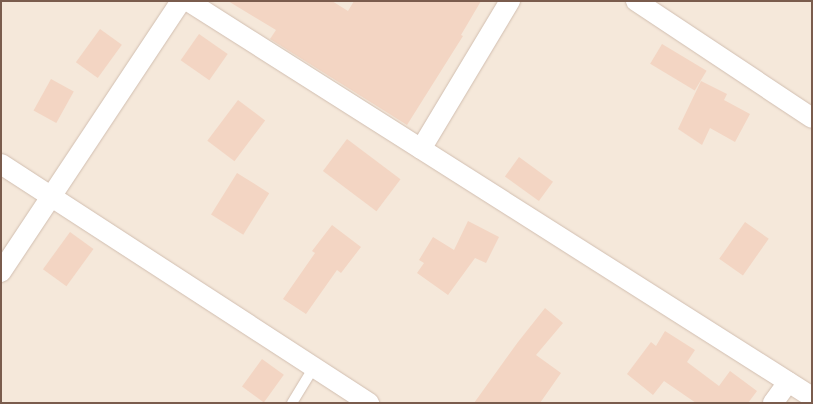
<!DOCTYPE html>
<style>
body{margin:0}
#map{position:relative;width:813px;height:404px;overflow:hidden;background:#fdf6ec;font-family:Signika,sans-serif}
div>[style]{position:absolute}
[style*='--x']{left:calc(var(--x)*1px);top:calc(var(--y)*1px);width:calc(var(--w)*1px);rotate:calc(var(--a)*1deg)}
.residential>*{inset:0;background:#f5e8da;transform-origin:0 0}
.building>*{inset:0;background:#f3d5c3;transform-origin:0 0}
.roads{filter:drop-shadow(0 0 1px #d1beb0) drop-shadow(0 0 1px #d1beb0)}
.service>*{height:10px;margin:-5px;padding:0 5px;transform-origin:5px;border-radius:5px;background:#fff}
.minor>*{height:20px;margin:-10px;padding:0 10px;transform-origin:10px;border-radius:10px;background:#fff}
span{translate:-50% -50%;white-space:nowrap;text-align:center;line-height:1.15;-webkit-text-stroke:3px #fffaf3;paint-order:stroke}
.frame{position:absolute;inset:0;border:2px solid #7a5c4d;pointer-events:none}
</style>
<div id="map">
<div class="residential">
<i style="left:1px;top:1px;width:811px;height:402px"></i>
</div>
<div class="building">
<i style="clip-path:polygon(228px 1px,332px 1px,348px 11px,354px 1px,481px 1px,461px 35px,463px 36px,407px 125px,270px 39px,276px 30px)"></i>
<i style="left:100px;top:29px;width:27px;height:41px;rotate:36deg"></i>
<i style="left:199px;top:34px;width:35px;height:32px;rotate:35deg"></i>
<i style="left:662px;top:44px;width:52px;height:23px;rotate:31deg"></i>
<i style="left:51px;top:79px;width:26px;height:36px;rotate:29deg"></i>
<i style="clip-path:polygon(701px 81px,727px 94px,724px 100px,750px 114px,735px 142px,710px 128px,702px 145px,678px 129px)"></i>
<i style="left:238px;top:100px;width:34px;height:51px;rotate:37deg"></i>
<i style="left:347px;top:139px;width:67px;height:40px;rotate:37deg"></i>
<i style="left:519px;top:157px;width:42px;height:24px;rotate:36deg"></i>
<i style="left:237px;top:173px;width:38px;height:49px;rotate:32deg"></i>
<i style="clip-path:polygon(468px 221px,499px 237px,486px 263px,475px 258px,448px 295px,417px 273px,424px 263px,419px 260px,433px 237px,454px 250px)"></i>
<i style="left:745px;top:222px;width:29px;height:45px;rotate:35deg"></i>
<i style="clip-path:polygon(332px 225px,361px 247px,341px 273px,337px 270px,306px 314px,283px 299px,315px 253px,312px 251px)"></i>
<i style="left:70px;top:232px;width:29px;height:46px;rotate:36deg"></i>
<i style="clip-path:polygon(545px 308px,563px 323px,536px 355px,561px 373px,540px 403px,474px 403px,518px 342px)"></i>
<i style="clip-path:polygon(665px 331px,695px 350px,687px 362px,719px 386px,730px 371px,757px 391px,748px 403px,696px 403px,664px 381px,653px 395px,627px 374px,651px 342px,656px 346px)"></i>
<i style="left:262px;top:359px;width:27px;height:34px;rotate:36deg"></i>
</div>
<div class="roads">
<div class="service">
<i style="--x:292;--y:403;--w:42;--a:-58.6"></i>
</div>
<div class="minor">
<i style="--x:188;--y:1;--w:739;--a:32.4"></i>
<i style="--x:636;--y:1;--w:211;--a:33.6"></i>
<i style="--x:421;--y:149;--w:173;--a:-59"></i>
<i style="--x:1;--y:164;--w:439;--a:33"></i>
<i style="--x:1;--y:272;--w:325;--a:-56.4"></i>
<i style="--x:773;--y:403;--w:26;--a:-54"></i>
</div>
</div>
<div class="frame"></div>
</div>
